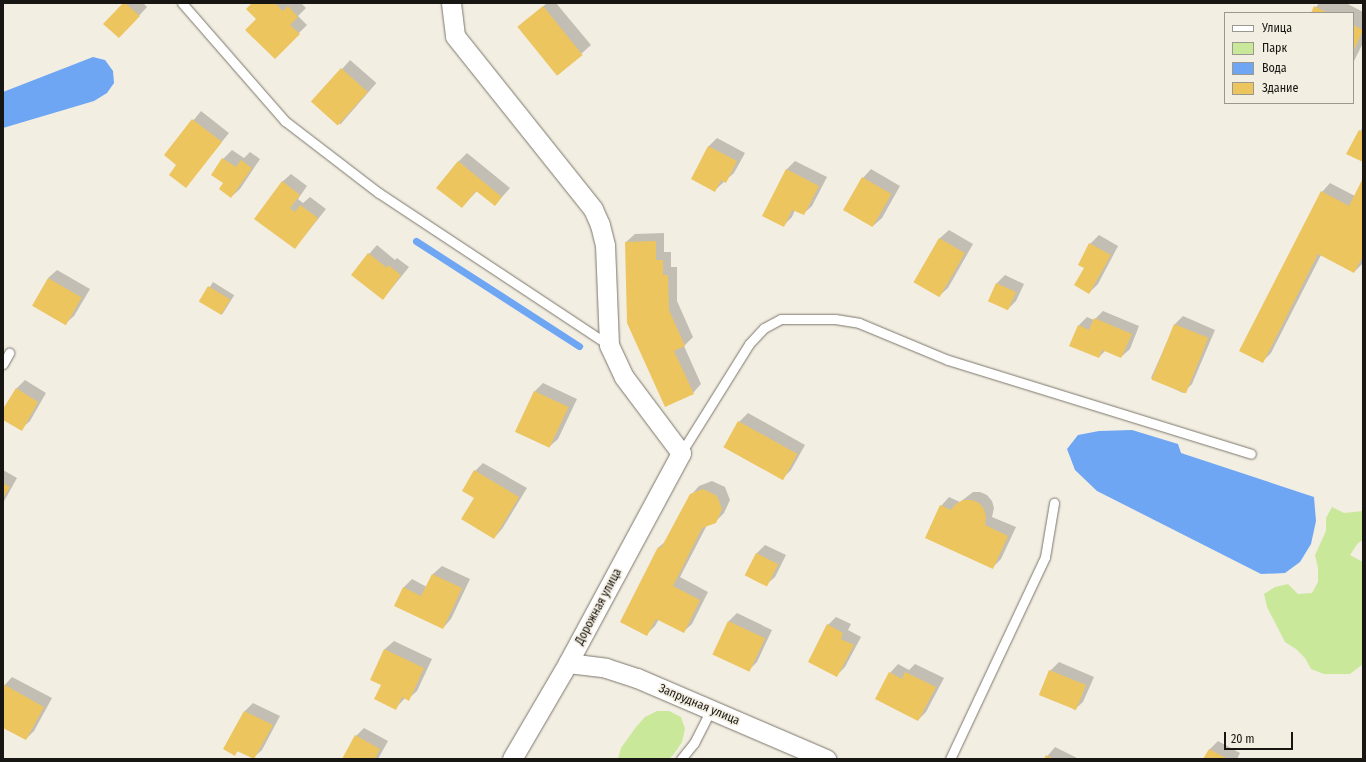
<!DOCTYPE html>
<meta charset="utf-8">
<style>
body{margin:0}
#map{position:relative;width:1366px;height:762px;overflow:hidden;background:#f3eee2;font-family:"Fira Sans Condensed",sans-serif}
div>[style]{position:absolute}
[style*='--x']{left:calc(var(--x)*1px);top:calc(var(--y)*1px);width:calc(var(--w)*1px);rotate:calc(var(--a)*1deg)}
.green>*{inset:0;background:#cae89a}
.water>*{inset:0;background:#6ea6f4}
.shadow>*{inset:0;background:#0003;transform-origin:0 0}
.stream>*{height:7px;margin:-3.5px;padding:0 3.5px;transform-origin:3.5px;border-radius:3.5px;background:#6ea6f4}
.building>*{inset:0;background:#edc55e;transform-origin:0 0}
.roads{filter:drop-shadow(0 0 1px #7b766b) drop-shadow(0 0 1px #7b766b)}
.service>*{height:9px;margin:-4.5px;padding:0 4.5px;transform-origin:4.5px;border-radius:4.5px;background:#fff}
.minor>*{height:19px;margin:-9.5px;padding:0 9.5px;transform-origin:9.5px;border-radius:9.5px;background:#fff}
span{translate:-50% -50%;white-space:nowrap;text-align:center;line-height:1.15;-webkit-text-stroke:3px #f3eee2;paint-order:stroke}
.street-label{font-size:12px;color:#181612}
.frame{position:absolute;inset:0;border:4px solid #181612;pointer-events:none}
.legend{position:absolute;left:1224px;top:12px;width:130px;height:92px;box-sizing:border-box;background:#f3eee2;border:1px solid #9b988f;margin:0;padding:5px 7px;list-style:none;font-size:12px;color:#181612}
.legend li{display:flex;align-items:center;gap:8px;height:20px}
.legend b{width:20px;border:1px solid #9b988f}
.scale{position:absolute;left:1224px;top:732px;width:69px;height:18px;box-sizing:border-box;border:2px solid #181612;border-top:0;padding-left:5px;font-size:12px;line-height:14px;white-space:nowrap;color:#181612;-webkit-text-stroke:3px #f3eee2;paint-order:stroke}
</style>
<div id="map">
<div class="green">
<i style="clip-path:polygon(1332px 507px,1344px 513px,1363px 511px,1363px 540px,1358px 543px,1350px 555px,1361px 561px,1363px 561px,1363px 664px,1350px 674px,1324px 674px,1311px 669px,1305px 658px,1296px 649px,1285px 642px,1267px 607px,1264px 594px,1275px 587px,1288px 584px,1298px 594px,1312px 593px,1318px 582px,1318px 568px,1315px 555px,1326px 531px,1326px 518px)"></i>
<i style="clip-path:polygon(657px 711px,669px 711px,681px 717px,685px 729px,682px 742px,674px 754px,669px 759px,618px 759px,621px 748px,636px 727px,645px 717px)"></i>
</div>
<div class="water">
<i style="clip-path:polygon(93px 57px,105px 60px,113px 71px,114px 83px,107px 93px,94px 101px,3px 128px,3px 92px)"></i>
<i style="clip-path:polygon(1132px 430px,1178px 444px,1181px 453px,1314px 497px,1316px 521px,1311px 544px,1300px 562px,1285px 573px,1261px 574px,1097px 491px,1075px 470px,1067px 449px,1078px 435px,1099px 431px)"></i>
</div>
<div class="shadow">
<i style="clip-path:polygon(124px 3px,143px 3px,147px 7px,127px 29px)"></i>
<i style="clip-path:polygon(253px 3px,301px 3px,306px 8px,298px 16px,307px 25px,275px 57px,258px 19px)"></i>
<i style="clip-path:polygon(547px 3px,556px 3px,591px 45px,559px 74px,520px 27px)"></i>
<i style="clip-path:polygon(1319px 3px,1346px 3px,1363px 12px,1363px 43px,1353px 63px,1353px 13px,1312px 13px)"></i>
<i style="left:350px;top:60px;width:35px;height:55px;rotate:41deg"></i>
<i style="clip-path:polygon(201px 111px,229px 133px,186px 186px,178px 165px,165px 155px)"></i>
<i style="clip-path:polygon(1363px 127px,1363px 161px,1347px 153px)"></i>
<i style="clip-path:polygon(717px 138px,745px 153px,734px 173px,715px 190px,708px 147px)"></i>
<i style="clip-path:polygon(232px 150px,244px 158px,250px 152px,260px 159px,240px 189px,231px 197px,224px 183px,212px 175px,223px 159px)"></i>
<i style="clip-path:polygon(467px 153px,510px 188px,495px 205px,477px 191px,462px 207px,458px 162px)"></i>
<i style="clip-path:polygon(795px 161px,827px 177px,812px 206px,803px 214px,795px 210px,792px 217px,783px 226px,763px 216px,787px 169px)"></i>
<i style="clip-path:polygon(871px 169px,900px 186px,882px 218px,873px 226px,863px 178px)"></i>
<i style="clip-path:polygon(291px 174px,307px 186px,298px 199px,303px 203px,310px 197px,326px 209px,295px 248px,282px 182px)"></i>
<i style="clip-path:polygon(1363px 180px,1363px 263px,1354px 272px,1321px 255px,1271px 353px,1262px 362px,1322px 192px,1330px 183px,1355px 196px)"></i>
<i style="clip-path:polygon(949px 230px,973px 244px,948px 288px,939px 296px,915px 282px,940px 238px)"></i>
<i style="clip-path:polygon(664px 233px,664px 252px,671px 252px,671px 267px,677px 267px,677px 301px,693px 337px,684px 346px,701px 384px,693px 393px,666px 405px,626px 242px,635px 234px)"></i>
<i style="clip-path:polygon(1099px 235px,1118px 246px,1098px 284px,1089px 293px,1085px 267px,1090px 244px)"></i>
<i style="clip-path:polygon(377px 245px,395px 260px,397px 258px,409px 267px,383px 299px,369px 254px)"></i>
<i style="clip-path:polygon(57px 270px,90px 289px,74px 316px,65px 324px,48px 278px)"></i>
<i style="clip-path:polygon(1005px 275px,1024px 284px,1016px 301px,1008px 309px,997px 283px)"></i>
<i style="left:213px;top:282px;width:25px;height:23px;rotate:32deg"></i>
<i style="clip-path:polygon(1103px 311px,1139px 326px,1130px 349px,1121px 357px,1106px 350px,1099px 357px,1079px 325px,1087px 317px,1094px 320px)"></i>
<i style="clip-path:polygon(1183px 316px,1215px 330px,1192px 384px,1183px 393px,1151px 378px,1175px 324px)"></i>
<i style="clip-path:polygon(25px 380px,46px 393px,30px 421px,21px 429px,3px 419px,3px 411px,16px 389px)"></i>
<i style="clip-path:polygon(543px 383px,577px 399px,558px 439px,549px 447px,516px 432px,535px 391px)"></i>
<i style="clip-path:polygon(748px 413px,805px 445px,791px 470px,783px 478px,725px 446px,739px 422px)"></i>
<i style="clip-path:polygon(483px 463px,527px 488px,502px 529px,494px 538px,475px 498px,475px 471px)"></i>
<i style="clip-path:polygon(3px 470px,17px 478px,3px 503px)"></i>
<i style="clip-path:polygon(712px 481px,725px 487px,730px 500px,724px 513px,715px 522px,707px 525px,680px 577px,708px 592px,692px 624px,683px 632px,659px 619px,655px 626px,646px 635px,621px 622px,659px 547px,668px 539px,691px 495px,699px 486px)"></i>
<i style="clip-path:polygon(973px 492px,980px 492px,987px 495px,992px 501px,994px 508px,992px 517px,1016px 527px,1001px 559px,993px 567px,941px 506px,949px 497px,960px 502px)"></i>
<i style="clip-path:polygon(765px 545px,786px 555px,775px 577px,766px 585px,746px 575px,757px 553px)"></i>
<i style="clip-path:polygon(442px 566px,470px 579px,451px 619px,443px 628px,403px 588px,412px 579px,427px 587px,433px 574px)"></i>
<i style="clip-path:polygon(737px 613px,772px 630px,757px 662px,749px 670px,714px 654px,729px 621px)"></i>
<i style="clip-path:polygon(836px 617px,851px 624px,848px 630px,861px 637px,845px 667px,836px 676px,828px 625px)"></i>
<i style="clip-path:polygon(394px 641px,432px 659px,417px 691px,408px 699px,405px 698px,396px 708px,383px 685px,371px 679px,385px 649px)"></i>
<i style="clip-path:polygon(1059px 662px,1094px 677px,1083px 702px,1074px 710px,1050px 671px)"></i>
<i style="clip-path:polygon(898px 664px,909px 670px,915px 664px,944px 678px,926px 712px,918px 720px,890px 673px)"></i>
<i style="clip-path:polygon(12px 677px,52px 698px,34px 731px,26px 739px,3px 727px,3px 687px)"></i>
<i style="clip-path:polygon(253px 703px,280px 716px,262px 750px,253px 758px,239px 750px,235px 754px,224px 749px,245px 711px)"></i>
<i style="clip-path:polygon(364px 728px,388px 741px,378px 759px,343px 759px,356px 736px)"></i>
<i style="clip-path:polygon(1218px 741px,1240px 753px,1237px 759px,1205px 759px,1209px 750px)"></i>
<i style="clip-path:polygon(1055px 747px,1079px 759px,1045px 759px)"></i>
</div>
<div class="stream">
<i style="--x:416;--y:241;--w:194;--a:32.8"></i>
</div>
<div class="building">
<i style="clip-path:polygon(123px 3px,125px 3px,140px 16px,119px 38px,103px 24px)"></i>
<i style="clip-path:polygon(252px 3px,275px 3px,283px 11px,288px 6px,298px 17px,290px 25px,300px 34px,275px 59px,245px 30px,256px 19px,246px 9px)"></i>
<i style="left:543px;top:6px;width:63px;height:33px;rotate:51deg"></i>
<i style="clip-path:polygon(1314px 6px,1328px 13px,1311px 13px)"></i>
<i style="clip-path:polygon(1353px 25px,1363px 30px,1353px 52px)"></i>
<i style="left:341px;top:68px;width:36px;height:45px;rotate:42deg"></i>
<i style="clip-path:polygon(192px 119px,222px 142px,186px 188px,169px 175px,176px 165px,164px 155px)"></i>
<i style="clip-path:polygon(1359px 130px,1363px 132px,1363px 162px,1346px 154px)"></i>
<i style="clip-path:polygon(708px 146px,737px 161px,726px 183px,721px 180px,715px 192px,691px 179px)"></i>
<i style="clip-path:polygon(222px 158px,236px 167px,241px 160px,252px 168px,231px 198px,219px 189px,223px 183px,211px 175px)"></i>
<i style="clip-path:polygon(458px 161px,502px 197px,495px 206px,476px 191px,462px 208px,436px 188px)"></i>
<i style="clip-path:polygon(786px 169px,819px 186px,804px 215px,792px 210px,784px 227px,762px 216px)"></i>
<i style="left:862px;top:177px;width:34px;height:38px;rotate:30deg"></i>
<i style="clip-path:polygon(1363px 178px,1363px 256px,1354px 273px,1318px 254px,1263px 363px,1239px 351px,1321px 191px,1349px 206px)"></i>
<i style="clip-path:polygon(282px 181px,300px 195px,290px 208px,295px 212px,300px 205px,318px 218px,295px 249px,254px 219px)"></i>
<i style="left:939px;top:238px;width:30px;height:51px;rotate:30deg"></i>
<i style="clip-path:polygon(656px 241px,656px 260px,663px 260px,663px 275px,668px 275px,669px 310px,685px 346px,674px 351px,694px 394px,665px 407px,627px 323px,625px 242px)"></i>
<i style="clip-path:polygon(1089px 243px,1111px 255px,1089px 294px,1074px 285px,1084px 268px,1078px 265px)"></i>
<i style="clip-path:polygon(368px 253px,387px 268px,388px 265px,401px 275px,383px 300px,351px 275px)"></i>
<i style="left:48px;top:278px;width:39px;height:32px;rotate:30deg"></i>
<i style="left:996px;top:283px;width:22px;height:20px;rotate:24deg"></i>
<i style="left:208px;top:286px;width:26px;height:18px;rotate:31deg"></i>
<i style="clip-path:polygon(1094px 318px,1132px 334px,1121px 358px,1102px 350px,1099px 358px,1069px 346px,1078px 325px,1089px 330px)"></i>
<i style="left:1174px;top:324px;width:37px;height:60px;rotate:22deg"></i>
<i style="clip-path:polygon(16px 388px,38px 402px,22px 431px,3px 420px,3px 409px)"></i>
<i style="left:534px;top:391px;width:38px;height:45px;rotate:25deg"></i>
<i style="left:738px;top:421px;width:68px;height:30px;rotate:29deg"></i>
<i style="clip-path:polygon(474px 470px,519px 497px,494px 539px,461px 519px,474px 498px,462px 491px)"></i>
<i style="clip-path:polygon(3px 483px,10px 487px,3px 498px)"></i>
<i style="clip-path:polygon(703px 489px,717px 496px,722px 509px,716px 523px,702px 528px,673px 586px,700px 600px,684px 633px,656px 619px,647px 636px,620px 622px,658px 547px,661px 548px,690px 494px)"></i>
<i style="clip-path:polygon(963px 500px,972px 500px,979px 503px,984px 509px,986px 517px,985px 525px,1008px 536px,993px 569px,925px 538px,940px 505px,951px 510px,956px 504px)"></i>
<i style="left:756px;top:553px;width:25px;height:25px;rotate:27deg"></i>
<i style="clip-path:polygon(432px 574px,462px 588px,443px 629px,394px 606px,403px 587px,421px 596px)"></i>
<i style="left:728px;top:621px;width:41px;height:37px;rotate:25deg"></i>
<i style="clip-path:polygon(827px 624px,843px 633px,841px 639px,854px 645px,837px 677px,808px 662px)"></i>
<i style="clip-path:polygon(384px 649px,424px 668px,409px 701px,402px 697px,396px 710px,374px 699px,381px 685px,370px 680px)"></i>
<i style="left:1049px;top:670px;width:40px;height:27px;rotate:22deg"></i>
<i style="clip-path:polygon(889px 672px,902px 679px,905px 672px,936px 687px,918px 721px,875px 699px)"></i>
<i style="clip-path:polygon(3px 684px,44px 707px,26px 740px,3px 728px)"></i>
<i style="clip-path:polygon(244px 711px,273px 725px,254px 759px,237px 751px,235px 756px,223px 749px)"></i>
<i style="clip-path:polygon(355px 735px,380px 749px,375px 759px,342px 759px)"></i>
<i style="clip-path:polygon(1209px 749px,1228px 759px,1203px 759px)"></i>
<i style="clip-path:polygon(1046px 755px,1054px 759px,1044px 759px)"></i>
</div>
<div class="roads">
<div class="service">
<i style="--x:182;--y:3;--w:157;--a:48.9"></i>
<i style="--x:285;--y:121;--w:118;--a:37.5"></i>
<i style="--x:379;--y:193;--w:276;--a:33.5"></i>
<i style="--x:3;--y:364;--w:13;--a:-61"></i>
<i style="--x:681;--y:453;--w:128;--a:-58"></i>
<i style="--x:749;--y:344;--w:22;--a:-47"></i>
<i style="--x:764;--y:328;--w:19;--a:-28"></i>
<i style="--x:781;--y:319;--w:54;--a:0"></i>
<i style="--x:835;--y:319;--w:24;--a:9"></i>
<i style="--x:859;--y:323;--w:96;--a:22.6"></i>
<i style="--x:948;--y:360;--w:317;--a:17.2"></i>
<i style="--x:681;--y:759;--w:21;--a:-51"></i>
<i style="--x:694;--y:743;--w:37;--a:-63"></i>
<i style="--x:950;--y:759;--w:223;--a:-64.8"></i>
<i style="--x:1045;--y:557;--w:55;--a:-80.5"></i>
</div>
<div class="minor">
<i style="--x:451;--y:3;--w:33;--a:83"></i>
<i style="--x:455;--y:36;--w:221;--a:51.4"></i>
<i style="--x:593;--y:209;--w:17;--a:66"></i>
<i style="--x:600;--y:225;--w:21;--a:76"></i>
<i style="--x:605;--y:245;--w:100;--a:87.7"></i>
<i style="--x:609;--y:345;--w:35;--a:65"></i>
<i style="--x:624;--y:377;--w:95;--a:53.1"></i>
<i style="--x:681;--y:453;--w:238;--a:118.3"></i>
<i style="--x:568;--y:663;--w:111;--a:120.3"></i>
<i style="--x:568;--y:663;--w:38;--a:7"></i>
<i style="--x:606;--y:668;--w:33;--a:18"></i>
<i style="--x:637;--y:678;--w:206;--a:23.2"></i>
</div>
</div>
<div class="street-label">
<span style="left:599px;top:607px;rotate:-62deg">Дорожная улица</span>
<span style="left:699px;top:705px;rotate:23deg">Запрудная улица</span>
</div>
<div class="frame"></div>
<ul class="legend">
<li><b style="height:5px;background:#fff"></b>Улица</li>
<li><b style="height:11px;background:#cae89a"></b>Парк</li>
<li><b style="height:11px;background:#6ea6f4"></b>Вода</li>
<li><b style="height:11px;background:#edc55e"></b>Здание</li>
</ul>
<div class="scale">20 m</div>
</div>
